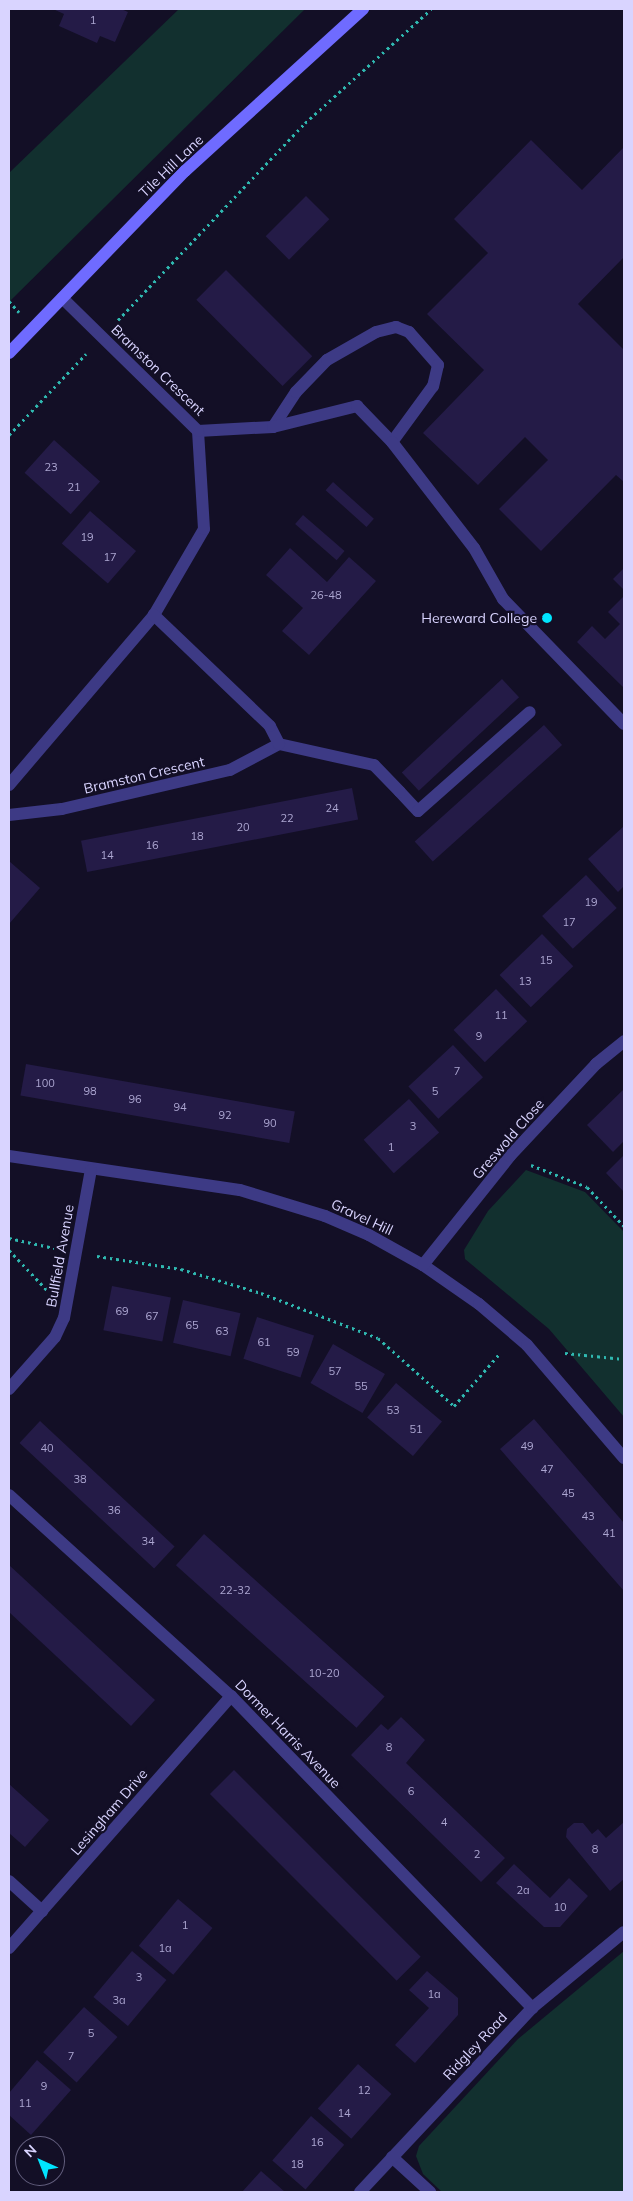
<!DOCTYPE html>
<style>
body{margin:0}
#map{position:relative;width:633px;height:2201px;overflow:hidden;background:#130f26;font-family:Mulish,sans-serif}
div>[style]{position:absolute}
[style*='--x']{left:calc(var(--x)*1px);top:calc(var(--y)*1px);width:calc(var(--w)*1px);rotate:calc(var(--a)*1deg)}
.green>*{inset:0;background:#12302f}
.building>*{inset:0;background:#241b47;transform-origin:0 0}
.path>*{height:3px;margin-top:-1.5px;transform-origin:0;background:repeating-linear-gradient(90deg,#2fb8b0 0 2.5px,transparent 0 6.5px)}
.lane>*{height:12px;margin:-6px;padding:0 6px;transform-origin:6px;border-radius:6px;background:#3d3a85}
.street>*{height:12px;margin:-6px;padding:0 6px;transform-origin:6px;border-radius:6px;background:#3d3a85}
.secondary>*{height:12px;margin:-6px;padding:0 6px;transform-origin:6px;border-radius:6px;background:#6f6bff}
.dots>*{width:14px;height:14px;translate:-50% -50%;box-sizing:border-box;border:2px solid #130f26;border-radius:50%}
span{translate:-50% -50%;white-space:nowrap;text-align:center;line-height:1.15;-webkit-text-stroke:4.5px #130f26;paint-order:stroke}
.number-label{font-size:11px;color:#aca6d1}
.number-label span{-webkit-text-stroke-width:0}
.street-label{font-size:14px;color:#d9d4ff}
.poi-label{font-size:14px;color:#d9d4ff}
.right{translate:-100% -50%;text-align:right}
.frame{position:absolute;inset:0;border:10px solid #d9d4ff;pointer-events:none}
.north{position:absolute;left:15px;top:2136px;width:50px;height:50px;box-sizing:border-box;background:#130f26;border:1px solid #625e7d;border-radius:50%;rotate:316deg;font-size:14px;font-weight:700;line-height:20px;text-align:center;color:#d9d4ff}
.north::after{content:'';display:block;margin:auto;width:18px;height:22px;background:#00e5ff;clip-path:polygon(50% 0,100% 100%,50% 72%,0 100%)}
</style>
<div id="map">
<div class="green">
<i style="clip-path:polygon(179px 9px,305px 9px,9px 302px,9px 173px)"></i>
<i style="clip-path:polygon(526px 1170px,585px 1192px,624px 1232px,624px 1417px,549px 1329px,465px 1259px,464px 1250px,488px 1211px)"></i>
<i style="clip-path:polygon(624px 1951px,624px 2192px,442px 2192px,423px 2174px,416px 2156px,419px 2146px,518px 2039px)"></i>
</div>
<div class="building">
<i style="clip-path:polygon(53px 9px,121px 9px,128px 12px,115px 42px,100px 36px,97px 43px,59px 26px,64px 14px)"></i>
<i style="clip-path:polygon(531px 140px,582px 190px,624px 147px,624px 257px,578px 304px,624px 350px,624px 482px,616px 475px,541px 551px,499px 509px,548px 460px,525px 437px,478px 485px,423px 433px,484px 370px,427px 314px,488px 253px,454px 219px)"></i>
<i style="left:306px;top:196px;width:33px;height:57px;rotate:45deg"></i>
<i style="left:226px;top:270px;width:122px;height:42px;rotate:45deg"></i>
<i style="left:54px;top:440px;width:62px;height:44px;rotate:42deg"></i>
<i style="left:333px;top:482px;width:55px;height:11px;rotate:42deg"></i>
<i style="left:90px;top:511px;width:61px;height:43px;rotate:41deg"></i>
<i style="left:303px;top:515px;width:55px;height:12px;rotate:41deg"></i>
<i style="clip-path:polygon(290px 548px,327px 582px,349px 557px,376px 581px,309px 655px,282px 631px,303px 608px,266px 575px)"></i>
<i style="clip-path:polygon(624px 568px,624px 590px,613px 579px)"></i>
<i style="clip-path:polygon(624px 596px,624px 688px,577px 642px,592px 626px,605px 639px,620px 624px,608px 612px)"></i>
<i style="left:502px;top:679px;width:25px;height:137px;rotate:47deg"></i>
<i style="left:544px;top:725px;width:27px;height:174px;rotate:48deg"></i>
<i style="left:352px;top:788px;width:32px;height:276px;rotate:79deg"></i>
<i style="clip-path:polygon(624px 826px,624px 886px,618px 892px,588px 859px)"></i>
<i style="clip-path:polygon(9px 861px,40px 888px,9px 924px)"></i>
<i style="left:586px;top:875px;width:45px;height:60px;rotate:47deg"></i>
<i style="left:542px;top:934px;width:45px;height:59px;rotate:46deg"></i>
<i style="left:496px;top:989px;width:45px;height:59px;rotate:46deg"></i>
<i style="left:453px;top:1045px;width:44px;height:61px;rotate:47deg"></i>
<i style="left:26px;top:1064px;width:273px;height:32px;rotate:10deg"></i>
<i style="clip-path:polygon(624px 1089px,624px 1141px,613px 1152px,587px 1125px)"></i>
<i style="left:409px;top:1099px;width:45px;height:61px;rotate:48deg"></i>
<i style="clip-path:polygon(624px 1155px,624px 1192px,606px 1173px)"></i>
<i style="left:112px;top:1286px;width:60px;height:45px;rotate:11deg"></i>
<i style="left:183px;top:1300px;width:59px;height:44px;rotate:13deg"></i>
<i style="left:257px;top:1317px;width:60px;height:44px;rotate:18deg"></i>
<i style="left:333px;top:1344px;width:60px;height:45px;rotate:30deg"></i>
<i style="left:396px;top:1383px;width:60px;height:45px;rotate:40deg"></i>
<i style="clip-path:polygon(534px 1419px,624px 1523px,624px 1591px,500px 1449px)"></i>
<i style="left:40px;top:1421px;width:184px;height:30px;rotate:43deg"></i>
<i style="left:204px;top:1534px;width:243px;height:42px;rotate:42deg"></i>
<i style="clip-path:polygon(9px 1565px,155px 1700px,131px 1726px,9px 1612px)"></i>
<i style="clip-path:polygon(401px 1717px,425px 1740px,406px 1763px,505px 1858px,481px 1882px,351px 1755px,381px 1724px,388px 1730px)"></i>
<i style="left:234px;top:1770px;width:264px;height:34px;rotate:45deg"></i>
<i style="clip-path:polygon(9px 1784px,49px 1820px,25px 1847px,9px 1833px)"></i>
<i style="clip-path:polygon(624px 1822px,624px 1879px,610px 1891px,566px 1837px,567px 1829px,574px 1823px,583px 1823px,592px 1834px,598px 1829px,606px 1838px)"></i>
<i style="clip-path:polygon(514px 1864px,550px 1898px,569px 1878px,588px 1896px,560px 1927px,544px 1927px,496px 1883px)"></i>
<i style="left:178px;top:1899px;width:45px;height:61px;rotate:40deg"></i>
<i style="left:132px;top:1951px;width:45px;height:60px;rotate:40deg"></i>
<i style="clip-path:polygon(427px 1971px,458px 1998px,458px 2015px,415px 2063px,395px 2045px,429px 2008px,409px 1990px)"></i>
<i style="left:84px;top:2007px;width:45px;height:61px;rotate:42deg"></i>
<i style="clip-path:polygon(37px 2060px,71px 2090px,31px 2135px,9px 2115px,9px 2093px)"></i>
<i style="left:358px;top:2064px;width:45px;height:60px;rotate:42deg"></i>
<i style="left:311px;top:2116px;width:44px;height:59px;rotate:41deg"></i>
<i style="clip-path:polygon(261px 2171px,285px 2192px,242px 2192px)"></i>
</div>
<div class="path">
<i style="--x:9;--y:301;--w:15;--a:48"></i>
<i style="--x:118;--y:320;--w:272;--a:-46.5"></i>
<i style="--x:305;--y:123;--w:170;--a:-42.1"></i>
<i style="--x:9;--y:435;--w:112;--a:-46.5"></i>
<i style="--x:531;--y:1165;--w:60;--a:21.4"></i>
<i style="--x:587;--y:1187;--w:54;--a:46.5"></i>
<i style="--x:9;--y:1238;--w:46;--a:12.5"></i>
<i style="--x:9;--y:1250;--w:55;--a:46.5"></i>
<i style="--x:97;--y:1256;--w:85;--a:8.8"></i>
<i style="--x:181;--y:1269;--w:84;--a:16.7"></i>
<i style="--x:261;--y:1293;--w:125;--a:21"></i>
<i style="--x:378;--y:1338;--w:102;--a:41.8"></i>
<i style="--x:454;--y:1406;--w:70;--a:-49"></i>
<i style="--x:565;--y:1353;--w:59;--a:5.8"></i>
</div>
<div class="lane">
<i style="--x:273;--y:427;--w:42;--a:-56.7"></i>
<i style="--x:296;--y:392;--w:45;--a:-45.9"></i>
<i style="--x:327;--y:360;--w:56;--a:-29.7"></i>
<i style="--x:376;--y:332;--w:21;--a:-14"></i>
<i style="--x:396;--y:327;--w:14;--a:21"></i>
<i style="--x:409;--y:332;--w:44;--a:48.7"></i>
<i style="--x:438;--y:365;--w:22;--a:103"></i>
<i style="--x:433;--y:386;--w:69;--a:126.2"></i>
<i style="--x:198;--y:431;--w:75;--a:-3.1"></i>
<i style="--x:273;--y:427;--w:87;--a:-14"></i>
<i style="--x:357;--y:406;--w:50;--a:45.8"></i>
<i style="--x:392;--y:442;--w:134;--a:52.3"></i>
<i style="--x:474;--y:548;--w:59;--a:60.4"></i>
<i style="--x:503;--y:599;--w:174;--a:45.9"></i>
<i style="--x:400;--y:792;--w:26;--a:47"></i>
<i style="--x:418;--y:811;--w:149;--a:-41.5"></i>
</div>
<div class="street">
<i style="--x:279;--y:744;--w:97;--a:12.5"></i>
<i style="--x:374;--y:765;--w:37;--a:46"></i>
<i style="--x:9;--y:785;--w:223;--a:-49.5"></i>
<i style="--x:154;--y:615;--w:99;--a:-59.8"></i>
<i style="--x:204;--y:529;--w:98;--a:-93.5"></i>
<i style="--x:198;--y:431;--w:190;--a:-135.6"></i>
<i style="--x:9;--y:815;--w:53;--a:-6.5"></i>
<i style="--x:62;--y:809;--w:172;--a:-13.1"></i>
<i style="--x:230;--y:770;--w:55;--a:-28"></i>
<i style="--x:279;--y:744;--w:20;--a:-117"></i>
<i style="--x:270;--y:726;--w:161;--a:-136.3"></i>
<i style="--x:9;--y:1156;--w:233;--a:8.4"></i>
<i style="--x:240;--y:1190;--w:89;--a:17"></i>
<i style="--x:325;--y:1216;--w:48;--a:23.4"></i>
<i style="--x:369;--y:1235;--w:62;--a:29.1"></i>
<i style="--x:423;--y:1265;--w:68;--a:34.9"></i>
<i style="--x:479;--y:1304;--w:63;--a:40.5"></i>
<i style="--x:527;--y:1345;--w:149;--a:49.4"></i>
<i style="--x:423;--y:1265;--w:139;--a:-51.4"></i>
<i style="--x:510;--y:1156;--w:126;--a:-46.9"></i>
<i style="--x:596;--y:1064;--w:36;--a:-39"></i>
<i style="--x:9;--y:1389;--w:69;--a:-48.5"></i>
<i style="--x:55;--y:1337;--w:21;--a:-65"></i>
<i style="--x:64;--y:1318;--w:150;--a:-79.7"></i>
<i style="--x:9;--y:1495;--w:299;--a:42.2"></i>
<i style="--x:231;--y:1696;--w:434;--a:46"></i>
<i style="--x:9;--y:1881;--w:45;--a:42.3"></i>
<i style="--x:9;--y:1948;--w:336;--a:-48.6"></i>
<i style="--x:392;--y:2157;--w:52;--a:42.6"></i>
<i style="--x:360;--y:2192;--w:252;--a:-46.9"></i>
<i style="--x:532;--y:2008;--w:119;--a:-39.6"></i>
</div>
<div class="secondary">
<i style="--x:9;--y:353;--w:253;--a:-46"></i>
<i style="--x:185;--y:171;--w:241;--a:-42.3"></i>
</div>
<div class="dots">
<i style="left:547px;top:618px;background:#00e5ff"></i>
</div>
<div class="number-label">
<span style="left:93px;top:20px">1</span>
<span style="left:51px;top:467px">23</span>
<span style="left:74px;top:487px">21</span>
<span style="left:87px;top:537px">19</span>
<span style="left:110px;top:557px">17</span>
<span style="left:326px;top:595px">26-48</span>
<span style="left:332px;top:808px">24</span>
<span style="left:287px;top:818px">22</span>
<span style="left:243px;top:827px">20</span>
<span style="left:197px;top:836px">18</span>
<span style="left:152px;top:845px">16</span>
<span style="left:107px;top:855px">14</span>
<span style="left:591px;top:902px">19</span>
<span style="left:569px;top:922px">17</span>
<span style="left:546px;top:960px">15</span>
<span style="left:525px;top:981px">13</span>
<span style="left:501px;top:1015px">11</span>
<span style="left:479px;top:1036px">9</span>
<span style="left:457px;top:1071px">7</span>
<span style="left:45px;top:1083px">100</span>
<span style="left:90px;top:1091px">98</span>
<span style="left:435px;top:1091px">5</span>
<span style="left:135px;top:1099px">96</span>
<span style="left:180px;top:1107px">94</span>
<span style="left:225px;top:1115px">92</span>
<span style="left:270px;top:1123px">90</span>
<span style="left:413px;top:1126px">3</span>
<span style="left:391px;top:1147px">1</span>
<span style="left:122px;top:1311px">69</span>
<span style="left:152px;top:1316px">67</span>
<span style="left:192px;top:1325px">65</span>
<span style="left:222px;top:1331px">63</span>
<span style="left:264px;top:1342px">61</span>
<span style="left:293px;top:1352px">59</span>
<span style="left:335px;top:1371px">57</span>
<span style="left:361px;top:1386px">55</span>
<span style="left:393px;top:1410px">53</span>
<span style="left:416px;top:1429px">51</span>
<span style="left:527px;top:1446px">49</span>
<span style="left:47px;top:1448px">40</span>
<span style="left:547px;top:1469px">47</span>
<span style="left:80px;top:1479px">38</span>
<span style="left:568px;top:1493px">45</span>
<span style="left:114px;top:1510px">36</span>
<span style="left:588px;top:1516px">43</span>
<span style="left:609px;top:1533px">41</span>
<span style="left:148px;top:1541px">34</span>
<span style="left:235px;top:1590px">22-32</span>
<span style="left:324px;top:1673px">10-20</span>
<span style="left:389px;top:1747px">8</span>
<span style="left:411px;top:1791px">6</span>
<span style="left:444px;top:1822px">4</span>
<span style="left:595px;top:1849px">8</span>
<span style="left:477px;top:1854px">2</span>
<span style="left:523px;top:1890px">2a</span>
<span style="left:560px;top:1907px">10</span>
<span style="left:185px;top:1925px">1</span>
<span style="left:165px;top:1948px">1a</span>
<span style="left:139px;top:1977px">3</span>
<span style="left:434px;top:1994px">1a</span>
<span style="left:119px;top:2000px">3a</span>
<span style="left:91px;top:2033px">5</span>
<span style="left:71px;top:2056px">7</span>
<span style="left:44px;top:2086px">9</span>
<span style="left:364px;top:2090px">12</span>
<span style="left:25px;top:2103px">11</span>
<span style="left:344px;top:2113px">14</span>
<span style="left:317px;top:2142px">16</span>
<span style="left:297px;top:2164px">18</span>
</div>
<div class="street-label">
<span style="left:171px;top:166px;rotate:-44deg">Tile Hill Lane</span>
<span style="left:158px;top:370px;rotate:44deg">Bramston Crescent</span>
<span style="left:144px;top:775px;rotate:-13deg">Bramston Crescent</span>
<span style="left:508px;top:1139px;rotate:-49deg">Greswold Close</span>
<span style="left:362px;top:1217px;rotate:25deg">Gravel Hill</span>
<span style="left:60px;top:1256px;rotate:-80deg">Bullfield Avenue</span>
<span style="left:288px;top:1734px;rotate:46deg">Dormer Harris Avenue</span>
<span style="left:109px;top:1812px;rotate:-49deg">Lesingham Drive</span>
<span style="left:475px;top:2046px;rotate:-47deg">Ridgley Road</span>
</div>
<div class="poi-label">
<span class="right" style="left:537px;top:618px">Hereward College</span>
</div>
<div class="frame"></div>
<div class="north">N</div>
</div>
